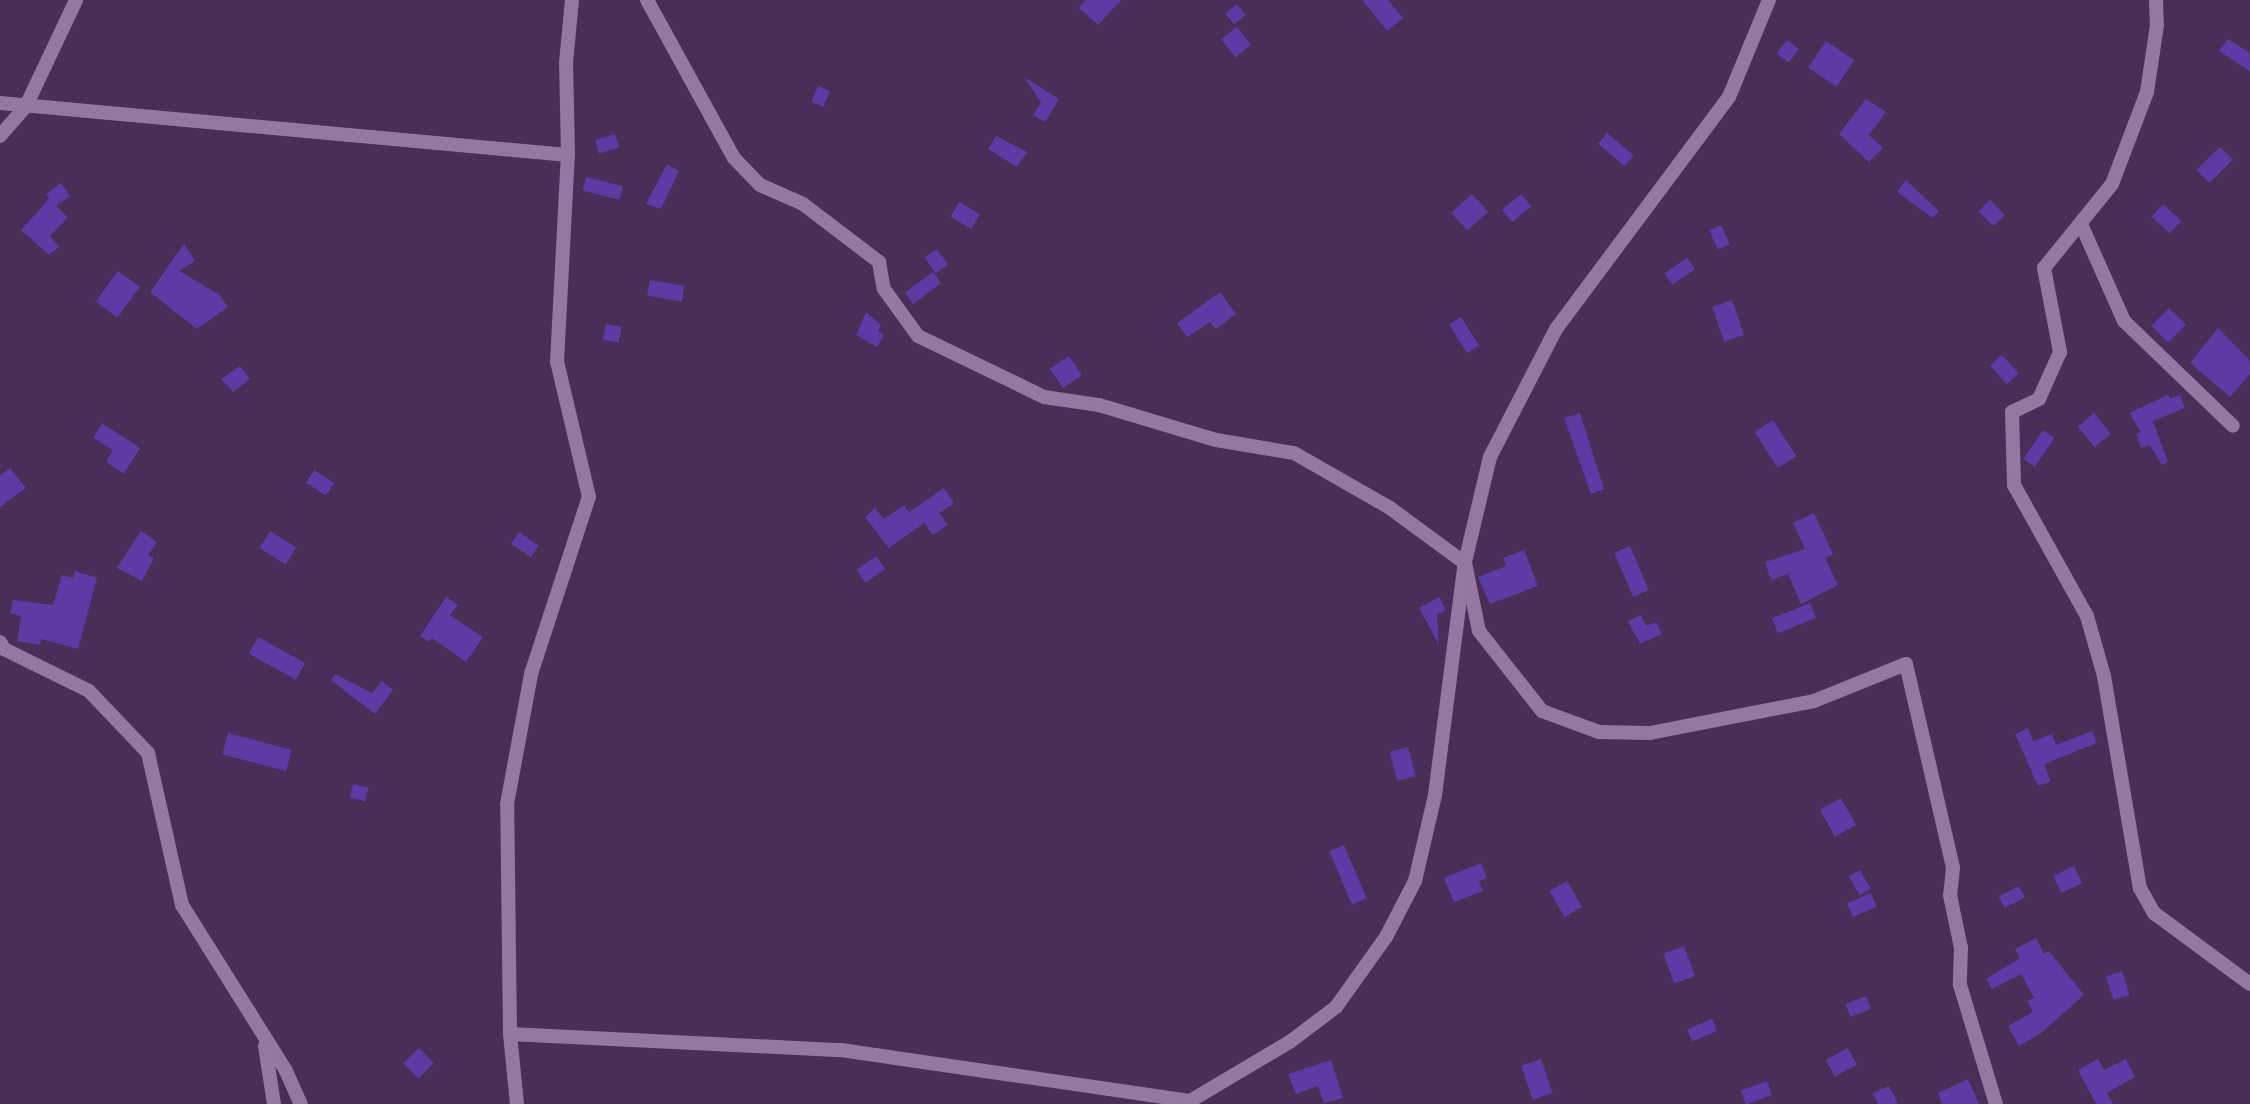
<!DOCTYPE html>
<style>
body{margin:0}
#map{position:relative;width:2250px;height:1104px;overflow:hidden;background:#492e57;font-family:"Zilla Slab",serif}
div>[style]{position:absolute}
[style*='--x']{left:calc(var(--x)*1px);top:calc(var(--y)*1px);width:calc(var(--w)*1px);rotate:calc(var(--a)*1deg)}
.building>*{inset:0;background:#5c3ba5;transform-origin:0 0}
.street>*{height:14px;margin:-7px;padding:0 7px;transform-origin:7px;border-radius:7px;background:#9477a5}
span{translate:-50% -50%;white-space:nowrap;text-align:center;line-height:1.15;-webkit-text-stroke:6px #281d2f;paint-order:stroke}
</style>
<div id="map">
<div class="building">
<i style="clip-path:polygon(1086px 0,1121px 0,1098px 25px,1079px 8px)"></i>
<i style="clip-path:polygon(1362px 0,1388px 0,1403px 18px,1387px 31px)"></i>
<i style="left:1237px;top:4px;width:14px;height:15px;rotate:51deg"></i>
<i style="left:1237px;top:27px;width:23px;height:20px;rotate:52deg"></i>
<i style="clip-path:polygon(2228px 39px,2250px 53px,2250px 71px,2219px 51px)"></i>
<i style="left:1787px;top:40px;width:15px;height:17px;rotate:37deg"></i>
<i style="left:1826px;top:41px;width:34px;height:32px;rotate:34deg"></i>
<i style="clip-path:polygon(1024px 77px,1059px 99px,1045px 122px,1033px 115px,1041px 102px)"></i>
<i style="left:818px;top:86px;width:13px;height:17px;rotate:23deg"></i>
<i style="clip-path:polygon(1866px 99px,1886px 112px,1869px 135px,1883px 148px,1869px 162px,1839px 134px)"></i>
<i style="left:1607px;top:133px;width:35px;height:14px;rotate:40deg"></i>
<i style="left:615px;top:134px;width:14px;height:21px;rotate:73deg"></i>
<i style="clip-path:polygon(996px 136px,1027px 152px,1017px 167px,988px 149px)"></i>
<i style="left:2220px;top:147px;width:18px;height:33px;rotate:45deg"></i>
<i style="clip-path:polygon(667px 164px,679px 171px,661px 209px,646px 204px)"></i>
<i style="left:586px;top:177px;width:38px;height:14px;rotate:14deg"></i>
<i style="clip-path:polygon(1906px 180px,1939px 211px,1933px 218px,1897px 192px)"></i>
<i style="clip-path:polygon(61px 183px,70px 196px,56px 206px,68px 217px,50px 236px,59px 247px,49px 255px,21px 230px,49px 199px,51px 202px,46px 194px)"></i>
<i style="left:1472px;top:194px;width:24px;height:28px;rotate:48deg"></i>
<i style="left:1521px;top:194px;width:16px;height:25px;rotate:50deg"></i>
<i style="left:1990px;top:200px;width:21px;height:16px;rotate:45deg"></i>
<i style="left:959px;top:202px;width:24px;height:17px;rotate:30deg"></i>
<i style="left:2163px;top:204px;width:25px;height:17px;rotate:43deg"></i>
<i style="left:1721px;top:225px;width:21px;height:13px;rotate:65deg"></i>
<i style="clip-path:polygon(184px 244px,195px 261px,179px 271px,220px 295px,228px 307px,197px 329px,150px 292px)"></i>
<i style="left:937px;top:249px;width:19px;height:15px;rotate:55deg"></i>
<i style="left:1687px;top:258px;width:14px;height:27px;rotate:56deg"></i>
<i style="left:118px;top:271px;width:27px;height:38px;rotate:36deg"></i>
<i style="left:933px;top:272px;width:14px;height:35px;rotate:54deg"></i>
<i style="left:650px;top:280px;width:35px;height:16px;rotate:10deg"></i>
<i style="clip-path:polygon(1220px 292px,1236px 314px,1216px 329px,1210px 322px,1187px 337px,1177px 323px)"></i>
<i style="left:1732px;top:300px;width:37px;height:21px;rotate:71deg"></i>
<i style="left:2169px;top:308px;width:24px;height:25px;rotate:45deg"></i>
<i style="clip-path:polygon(866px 312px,881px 325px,878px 331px,884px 335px,877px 347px,856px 335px)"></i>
<i style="left:1461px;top:317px;width:34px;height:14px;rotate:58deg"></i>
<i style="left:606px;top:324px;width:16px;height:16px;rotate:11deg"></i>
<i style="clip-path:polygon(2218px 328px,2250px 361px,2250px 374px,2230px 397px,2190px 363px)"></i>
<i style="left:2002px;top:355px;width:25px;height:16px;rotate:48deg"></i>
<i style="left:1069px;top:356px;width:23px;height:23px;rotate:56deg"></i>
<i style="clip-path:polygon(240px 366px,250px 379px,233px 392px,221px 379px)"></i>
<i style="clip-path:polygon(2168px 395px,2170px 399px,2180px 395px,2185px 408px,2153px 421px,2168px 462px,2162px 465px,2150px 445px,2141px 448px,2136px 434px,2141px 432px,2129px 413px)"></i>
<i style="clip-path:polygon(1580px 413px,1604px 489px,1591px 494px,1564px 418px)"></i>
<i style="left:2094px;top:413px;width:27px;height:21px;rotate:51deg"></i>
<i style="left:1773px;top:420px;width:43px;height:22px;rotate:57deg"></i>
<i style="clip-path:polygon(102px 423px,140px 448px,124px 474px,106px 462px,113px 450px,93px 438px)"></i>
<i style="left:2043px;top:430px;width:14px;height:35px;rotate:34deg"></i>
<i style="clip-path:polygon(10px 468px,26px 488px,0 507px,0 475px)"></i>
<i style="left:314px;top:470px;width:24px;height:15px;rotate:33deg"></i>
<i style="clip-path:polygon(944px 488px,954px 503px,939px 513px,948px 525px,933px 535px,924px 523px,889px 548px,865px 517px,875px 508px,884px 519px,904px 505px,909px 512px)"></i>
<i style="clip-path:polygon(1814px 513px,1833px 554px,1825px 558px,1838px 585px,1801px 604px,1788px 574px,1771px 580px,1765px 562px,1805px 549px,1793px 523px)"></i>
<i style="clip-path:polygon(141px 531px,157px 542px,148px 555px,154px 558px,142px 581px,117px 568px)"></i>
<i style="left:270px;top:531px;width:31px;height:20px;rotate:32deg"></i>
<i style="left:519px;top:532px;width:24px;height:14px;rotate:35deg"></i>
<i style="left:1630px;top:546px;width:48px;height:17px;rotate:67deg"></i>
<i style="clip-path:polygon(1524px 550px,1538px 586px,1490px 604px,1478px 577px,1506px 566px,1503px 558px)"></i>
<i style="left:876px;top:556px;width:16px;height:24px;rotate:55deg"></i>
<i style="clip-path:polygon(75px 571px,97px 578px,78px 649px,41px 639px,40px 645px,17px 641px,21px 616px,10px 613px,13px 600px,53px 605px,62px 575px,73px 578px)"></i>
<i style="clip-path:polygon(446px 597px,458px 605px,450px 615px,483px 637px,466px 662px,432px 638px,429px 642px,420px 636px)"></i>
<i style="clip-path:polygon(1439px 597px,1446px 610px,1437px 615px,1439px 645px,1419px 608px)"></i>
<i style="left:1810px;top:603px;width:16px;height:41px;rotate:68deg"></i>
<i style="clip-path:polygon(1641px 615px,1646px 626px,1656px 622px,1662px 634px,1640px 644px,1628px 621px)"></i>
<i style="left:258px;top:637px;width:54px;height:19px;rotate:29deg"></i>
<i style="clip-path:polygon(335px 674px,372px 693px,382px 681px,393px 690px,375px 714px,331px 680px)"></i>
<i style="clip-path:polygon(2028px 728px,2033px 741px,2052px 734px,2056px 745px,2092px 731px,2097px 743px,2044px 764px,2051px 781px,2038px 786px,2015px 734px)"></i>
<i style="left:228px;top:733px;width:66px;height:22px;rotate:15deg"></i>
<i style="left:1408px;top:747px;width:30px;height:19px;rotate:75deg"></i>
<i style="left:353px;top:784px;width:16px;height:14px;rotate:14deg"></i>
<i style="left:1841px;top:798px;width:31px;height:24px;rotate:61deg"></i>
<i style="left:1344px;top:845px;width:58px;height:16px;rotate:67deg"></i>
<i style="clip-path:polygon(1481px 863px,1487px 878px,1479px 881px,1483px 891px,1454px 902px,1444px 878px)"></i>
<i style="left:2074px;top:866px;width:19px;height:23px;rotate:65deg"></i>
<i style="left:1860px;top:870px;width:22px;height:13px;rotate:60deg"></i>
<i style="left:1567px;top:881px;width:30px;height:20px;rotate:60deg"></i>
<i style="left:2019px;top:886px;width:13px;height:23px;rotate:63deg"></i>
<i style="left:1871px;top:893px;width:15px;height:26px;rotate:67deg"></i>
<i style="clip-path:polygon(2036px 938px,2044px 954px,2049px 951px,2084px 995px,2041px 1033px,2019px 1046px,2008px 1026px,2033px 1012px,2027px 1001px,2034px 998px,2021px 974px,1992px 989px,1986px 979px,2020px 958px,2015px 949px)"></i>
<i style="left:1684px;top:946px;width:32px;height:22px;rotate:70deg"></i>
<i style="left:2122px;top:971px;width:25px;height:17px;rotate:72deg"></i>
<i style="left:1866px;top:996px;width:14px;height:22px;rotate:69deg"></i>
<i style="left:1712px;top:1019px;width:13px;height:27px;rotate:67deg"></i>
<i style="left:419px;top:1048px;width:21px;height:22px;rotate:45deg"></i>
<i style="left:1848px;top:1048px;width:19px;height:25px;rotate:62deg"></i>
<i style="left:1541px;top:1059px;width:36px;height:21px;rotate:71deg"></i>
<i style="clip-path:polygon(2098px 1059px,2104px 1070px,2126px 1059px,2135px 1077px,2107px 1093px,2113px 1104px,2096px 1104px,2078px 1070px)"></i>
<i style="clip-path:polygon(1331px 1060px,1343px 1098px,1324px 1103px,1318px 1086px,1296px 1094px,1288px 1074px)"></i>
<i style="clip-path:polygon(1968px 1079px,1979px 1104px,1942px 1104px,1938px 1093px)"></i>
<i style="left:1767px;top:1081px;width:15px;height:28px;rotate:70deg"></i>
<i style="clip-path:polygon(1889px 1086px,1898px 1104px,1878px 1104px,1873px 1093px)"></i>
</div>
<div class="street">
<i style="--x:647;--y:0;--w:180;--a:61.2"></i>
<i style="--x:734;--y:158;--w:37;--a:46"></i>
<i style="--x:760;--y:185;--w:47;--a:23.8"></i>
<i style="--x:803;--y:204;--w:96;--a:37.3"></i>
<i style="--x:879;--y:262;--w:27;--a:80"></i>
<i style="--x:884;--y:289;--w:58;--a:54.1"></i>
<i style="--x:918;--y:336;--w:140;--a:25.8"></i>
<i style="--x:1044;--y:397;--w:56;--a:8.3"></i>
<i style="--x:1099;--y:405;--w:122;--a:16.7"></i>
<i style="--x:1216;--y:440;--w:79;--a:9.5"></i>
<i style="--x:1294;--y:453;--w:111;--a:29.8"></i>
<i style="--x:1390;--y:508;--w:93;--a:36.3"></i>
<i style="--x:1465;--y:563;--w:69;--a:78.4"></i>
<i style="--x:1479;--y:631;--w:102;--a:51.8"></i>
<i style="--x:1542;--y:711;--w:61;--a:20.2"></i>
<i style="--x:1599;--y:732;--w:51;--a:1.1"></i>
<i style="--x:1650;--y:733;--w:167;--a:-11"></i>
<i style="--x:1814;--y:701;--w:99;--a:-21.9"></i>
<i style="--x:1906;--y:664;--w:209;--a:77"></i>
<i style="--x:1953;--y:868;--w:27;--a:96"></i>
<i style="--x:1950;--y:895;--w:54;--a:78.3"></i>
<i style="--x:1961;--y:948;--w:37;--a:92"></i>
<i style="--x:1960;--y:985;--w:124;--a:73.2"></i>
<i style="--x:2156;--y:0;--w:25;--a:88"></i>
<i style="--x:2157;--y:25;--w:68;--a:98.5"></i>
<i style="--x:2147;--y:92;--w:98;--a:110.8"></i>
<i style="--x:2112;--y:184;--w:108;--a:129"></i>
<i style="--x:2044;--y:268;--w:86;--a:79.2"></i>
<i style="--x:2060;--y:352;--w:51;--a:114.1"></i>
<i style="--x:2039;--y:399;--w:30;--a:154"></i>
<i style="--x:2012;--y:412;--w:73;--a:88.4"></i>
<i style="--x:2014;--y:485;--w:150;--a:60.9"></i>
<i style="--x:2087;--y:616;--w:62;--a:74.2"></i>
<i style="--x:2104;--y:676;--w:215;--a:80.4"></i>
<i style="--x:2140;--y:888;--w:29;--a:61"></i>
<i style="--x:2154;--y:913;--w:119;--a:36.5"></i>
<i style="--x:0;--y:103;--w:570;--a:5.23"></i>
<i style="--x:0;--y:136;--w:40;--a:-49"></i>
<i style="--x:26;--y:106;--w:117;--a:-64.7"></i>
<i style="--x:2081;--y:224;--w:106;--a:66.1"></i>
<i style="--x:2124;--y:321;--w:151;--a:43.9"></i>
<i style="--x:0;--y:642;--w:8;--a:60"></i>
<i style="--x:4;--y:649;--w:95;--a:26.3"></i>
<i style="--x:89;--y:691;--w:86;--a:46.4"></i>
<i style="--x:148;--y:753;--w:156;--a:77.4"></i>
<i style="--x:182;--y:905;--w:196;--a:57.9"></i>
<i style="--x:286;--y:1071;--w:36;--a:66"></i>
<i style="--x:510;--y:1034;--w:331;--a:2.8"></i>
<i style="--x:841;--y:1050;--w:352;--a:8.3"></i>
<i style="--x:265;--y:1046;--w:59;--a:81.2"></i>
<i style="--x:517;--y:1104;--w:70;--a:-95.7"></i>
<i style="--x:510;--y:1034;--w:230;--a:-90.7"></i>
<i style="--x:507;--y:804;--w:132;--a:-79.5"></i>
<i style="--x:531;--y:674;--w:186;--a:-71.9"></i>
<i style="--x:589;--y:497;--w:139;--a:-103.3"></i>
<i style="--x:557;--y:362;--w:207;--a:-87"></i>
<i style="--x:568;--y:155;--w:92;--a:-91.2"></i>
<i style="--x:566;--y:63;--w:63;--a:-84.6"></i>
<i style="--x:1185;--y:1104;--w:123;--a:-30.7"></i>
<i style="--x:1291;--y:1041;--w:56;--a:-37.1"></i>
<i style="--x:1336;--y:1007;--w:86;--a:-54.5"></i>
<i style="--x:1386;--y:937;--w:63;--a:-62.6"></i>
<i style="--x:1415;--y:881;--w:88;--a:-76.9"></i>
<i style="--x:1435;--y:795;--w:235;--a:-82.7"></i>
<i style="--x:1465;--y:562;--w:108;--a:-76.6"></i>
<i style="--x:1490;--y:457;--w:144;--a:-62.7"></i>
<i style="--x:1556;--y:329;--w:289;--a:-53.3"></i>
<i style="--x:1729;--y:97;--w:105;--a:-67.6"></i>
</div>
</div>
